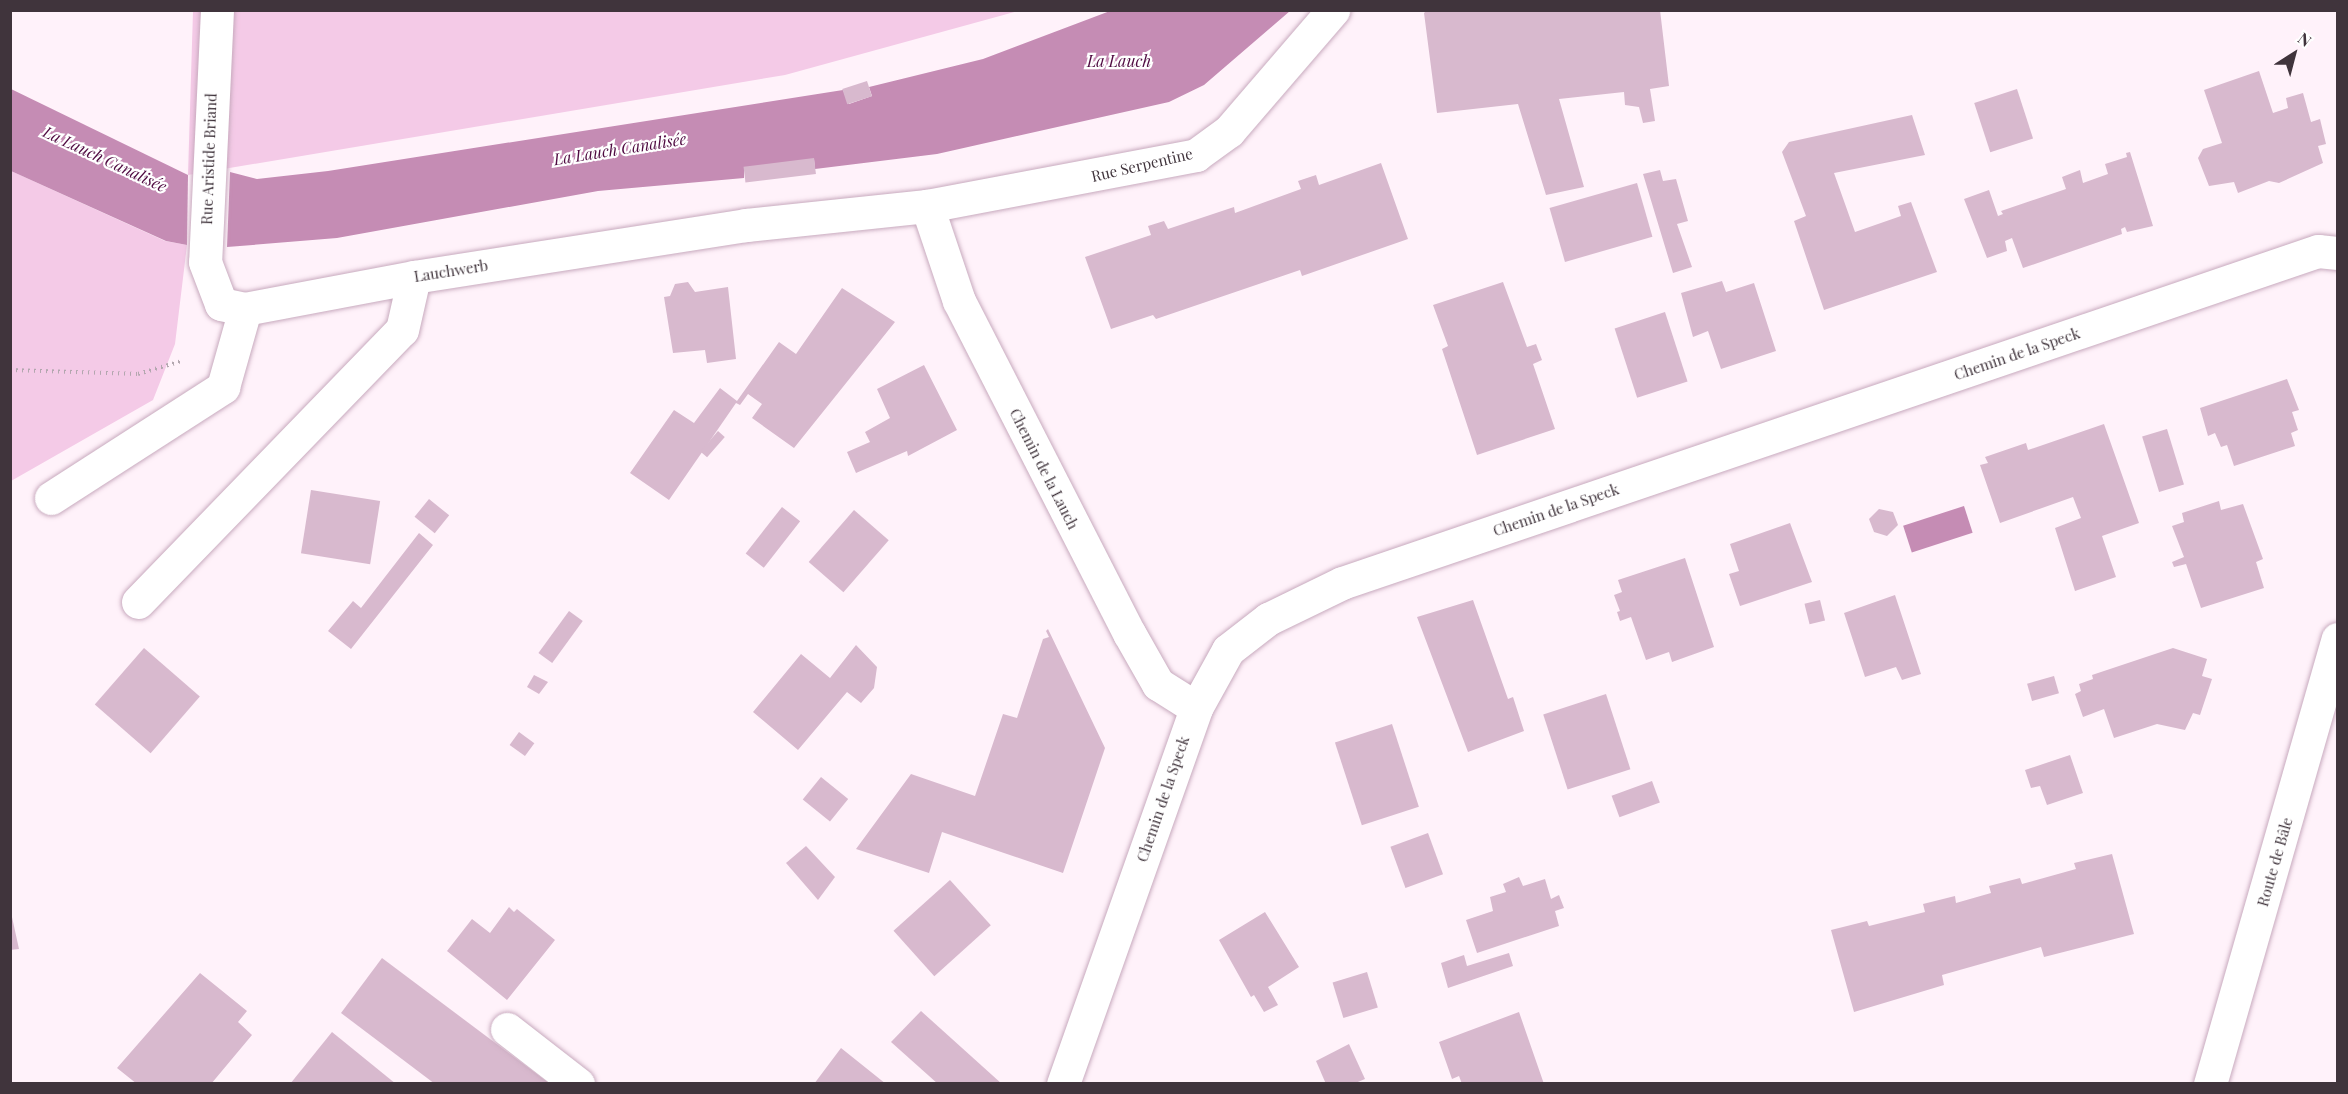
<!DOCTYPE html>
<meta charset="utf-8">
<style>
body{margin:0}
#map{position:relative;width:2348px;height:1094px;overflow:hidden;background:#fff2fa;font-family:"Playfair Display",serif}
div>[style]{position:absolute}
[style*='--x']{left:calc(var(--x)*1px);top:calc(var(--y)*1px);width:calc(var(--w)*1px);rotate:calc(var(--a)*1deg)}
.green>*{inset:0;background:#f4cae7}
.water>*{inset:0;background:#c58cb4;transform-origin:0 0}
.building>*{inset:0;background:#d8b9ce;transform-origin:0 0}
.path>*{height:4px;margin-top:-2px;transform-origin:0;background:repeating-linear-gradient(90deg,#b3a7af 0 1.5px,transparent 0 6px)}
.roads{filter:drop-shadow(0 0 2px #c8aabe) drop-shadow(0 0 2px #c8aabe)}
.minor>*{height:33px;margin:-16.5px;padding:0 16.5px;transform-origin:16.5px;border-radius:16.5px;background:#fff}
span{translate:-50% -50%;white-space:nowrap;text-align:center;line-height:1.15;-webkit-text-stroke:4.5px #fff;paint-order:stroke}
.street-label{font-size:15px;color:#40343c}
.water-label{font-size:16px;color:#4f0a41;font-style:italic}
.frame{position:absolute;inset:0;border:12px solid #40343c;pointer-events:none}
.north{position:absolute;left:2264px;top:24px;width:60px;height:60px;-webkit-text-stroke:4px #fff;paint-order:stroke;rotate:36deg;font-size:16px;font-weight:700;line-height:24px;text-align:center;color:#40343c}
.north::after{content:'';display:block;margin:auto;width:21px;height:27px;background:#40343c;clip-path:polygon(50% 0,100% 100%,50% 72%,0 100%)}
</style>
<div id="map">
<div class="green">
<i style="clip-path:polygon(193px 11px,1018px 11px,785px 75px,188px 175px)"></i>
<i style="clip-path:polygon(11px 171px,165px 241px,187px 245px,175px 344px,153px 400px,11px 481px)"></i>
</div>
<div class="water">
<i style="clip-path:polygon(1110px 11px,1290px 11px,1204px 85px,1169px 102px,937px 154px,815px 169px,814px 159px,744px 168px,744px 178px,598px 191px,337px 238px,227px 247px,230px 172px,257px 179px,328px 171px,843px 90px,849px 104px,872px 96px,869px 87px,983px 59px)"></i>
<i style="clip-path:polygon(11px 89px,188px 175px,187px 245px,166px 241px,11px 171px)"></i>
<i style="left:1964px;top:506px;width:28px;height:64px;rotate:72deg"></i>
</div>
<div class="building">
<i style="clip-path:polygon(1427px 10px,1660px 10px,1669px 86px,1650px 89px,1655px 121px,1643px 123px,1639px 107px,1625px 105px,1624px 92px,1559px 99px,1584px 187px,1546px 195px,1518px 104px,1437px 113px,1424px 13px)"></i>
<i style="clip-path:polygon(2259px 71px,2273px 113px,2288px 108px,2286px 98px,2303px 93px,2311px 122px,2320px 119px,2326px 144px,2318px 146px,2323px 163px,2279px 183px,2269px 181px,2238px 193px,2234px 182px,2209px 186px,2198px 158px,2203px 149px,2222px 143px,2204px 90px)"></i>
<i style="left:867px;top:81px;width:16px;height:26px;rotate:72deg"></i>
<i style="left:2017px;top:89px;width:52px;height:45px;rotate:72deg"></i>
<i style="clip-path:polygon(1912px 115px,1925px 155px,1834px 173px,1855px 232px,1901px 216px,1898px 206px,1911px 202px,1937px 272px,1824px 310px,1794px 221px,1806px 216px,1782px 152px,1789px 142px)"></i>
<i style="clip-path:polygon(2130px 152px,2153px 226px,2127px 232px,2125px 227px,2121px 229px,2122px 234px,2023px 268px,2012px 238px,2005px 241px,2007px 251px,1987px 258px,1964px 199px,1989px 190px,1998px 216px,2003px 214px,2001px 211px,2066px 189px,2062px 177px,2080px 170px,2083px 183px,2108px 174px,2105px 164px,2127px 157px,2126px 153px)"></i>
<i style="left:814px;top:158px;width:16px;height:71px;rotate:83deg"></i>
<i style="clip-path:polygon(1381px 163px,1408px 239px,1302px 276px,1300px 270px,1156px 319px,1153px 315px,1111px 329px,1085px 257px,1151px 235px,1148px 226px,1164px 221px,1168px 229px,1234px 207px,1235px 213px,1301px 189px,1298px 181px,1316px 175px,1319px 185px)"></i>
<i style="clip-path:polygon(1660px 170px,1663px 181px,1676px 179px,1688px 221px,1677px 224px,1692px 267px,1673px 273px,1643px 174px)"></i>
<i style="left:1637px;top:183px;width:56px;height:91px;rotate:74deg"></i>
<i style="clip-path:polygon(1722px 281px,1726px 292px,1754px 283px,1776px 351px,1721px 369px,1708px 331px,1693px 337px,1681px 293px)"></i>
<i style="clip-path:polygon(688px 282px,695px 292px,728px 287px,736px 359px,707px 363px,705px 350px,673px 353px,664px 297px,670px 296px,675px 284px)"></i>
<i style="clip-path:polygon(1503px 282px,1527px 347px,1536px 344px,1542px 360px,1533px 364px,1555px 429px,1477px 455px,1442px 349px,1448px 346px,1433px 305px)"></i>
<i style="clip-path:polygon(842px 288px,895px 322px,794px 448px,752px 418px,762px 404px,748px 394px,740px 405px,736px 403px,669px 500px,630px 473px,674px 410px,694px 423px,720px 388px,737px 401px,779px 342px,796px 354px)"></i>
<i style="left:1665px;top:312px;width:73px;height:53px;rotate:72deg"></i>
<i style="clip-path:polygon(924px 365px,957px 430px,908px 456px,907px 451px,856px 473px,847px 452px,870px 442px,865px 432px,890px 418px,877px 389px)"></i>
<i style="clip-path:polygon(2287px 379px,2299px 410px,2292px 412px,2298px 430px,2291px 433px,2295px 446px,2234px 466px,2227px 445px,2221px 447px,2215px 433px,2208px 436px,2200px 408px)"></i>
<i style="clip-path:polygon(2104px 424px,2139px 523px,2102px 536px,2116px 577px,2075px 591px,2055px 528px,2081px 518px,2073px 497px,2000px 523px,1980px 465px,1988px 463px,1985px 457px,2026px 443px,2028px 450px)"></i>
<i style="left:2167px;top:429px;width:58px;height:26px;rotate:73deg"></i>
<i style="left:718px;top:431px;width:9px;height:27px;rotate:41deg"></i>
<i style="left:311px;top:490px;width:70px;height:64px;rotate:9deg"></i>
<i style="left:429px;top:499px;width:26px;height:23px;rotate:39deg"></i>
<i style="clip-path:polygon(2219px 501px,2221px 510px,2243px 504px,2263px 559px,2256px 562px,2264px 588px,2201px 608px,2186px 564px,2174px 567px,2172px 562px,2184px 557px,2172px 526px,2184px 522px,2182px 513px)"></i>
<i style="left:782px;top:507px;width:23px;height:59px;rotate:38deg"></i>
<i style="clip-path:polygon(1879px 509px,1893px 512px,1898px 525px,1887px 536px,1874px 532px,1869px 519px)"></i>
<i style="left:854px;top:510px;width:46px;height:69px;rotate:41deg"></i>
<i style="clip-path:polygon(1790px 523px,1812px 582px,1740px 606px,1729px 574px,1739px 571px,1730px 544px)"></i>
<i style="clip-path:polygon(419px 533px,433px 545px,351px 649px,328px 631px,353px 601px,361px 608px)"></i>
<i style="clip-path:polygon(1685px 558px,1714px 647px,1672px 662px,1669px 652px,1646px 660px,1631px 617px,1620px 621px,1617px 612px,1620px 611px,1614px 595px,1622px 592px,1618px 580px)"></i>
<i style="clip-path:polygon(1895px 595px,1921px 674px,1902px 680px,1896px 667px,1865px 677px,1844px 613px)"></i>
<i style="clip-path:polygon(1473px 600px,1508px 699px,1513px 697px,1524px 731px,1468px 752px,1417px 617px)"></i>
<i style="left:1820px;top:600px;width:21px;height:16px;rotate:76deg"></i>
<i style="left:569px;top:611px;width:17px;height:52px;rotate:36deg"></i>
<i style="clip-path:polygon(1048px 629px,1105px 748px,1063px 873px,942px 832px,929px 873px,856px 849px,911px 774px,975px 796px,1003px 714px,1017px 718px,1043px 639px,1049px 637px,1046px 631px)"></i>
<i style="clip-path:polygon(856px 645px,877px 667px,874px 688px,861px 703px,847px 692px,798px 750px,753px 712px,801px 654px,830px 678px)"></i>
<i style="left:144px;top:648px;width:74px;height:75px;rotate:41deg"></i>
<i style="clip-path:polygon(2173px 648px,2207px 659px,2202px 676px,2212px 679px,2200px 715px,2193px 713px,2185px 730px,2157px 724px,2114px 738px,2104px 709px,2083px 717px,2075px 694px,2081px 691px,2079px 684px,2093px 679px,2092px 675px)"></i>
<i style="clip-path:polygon(534px 675px,548px 682px,539px 694px,527px 687px)"></i>
<i style="left:2054px;top:676px;width:18px;height:28px;rotate:74deg"></i>
<i style="left:1606px;top:694px;width:79px;height:66px;rotate:72deg"></i>
<i style="left:1392px;top:724px;width:87px;height:60px;rotate:72deg"></i>
<i style="left:519px;top:732px;width:19px;height:16px;rotate:36deg"></i>
<i style="clip-path:polygon(2070px 755px,2083px 793px,2047px 805px,2040px 786px,2031px 788px,2025px 770px)"></i>
<i style="left:821px;top:777px;width:35px;height:29px;rotate:39deg"></i>
<i style="left:1652px;top:781px;width:23px;height:43px;rotate:70deg"></i>
<i style="left:1428px;top:833px;width:44px;height:40px;rotate:70deg"></i>
<i style="clip-path:polygon(806px 846px,835px 877px,818px 900px,786px 863px)"></i>
<i style="clip-path:polygon(2112px 854px,2134px 934px,2044px 957px,2041px 947px,1942px 975px,1944px 985px,1854px 1012px,1831px 930px,1867px 921px,1869px 926px,1925px 912px,1923px 904px,1955px 896px,1956px 903px,1991px 893px,1989px 886px,2020px 878px,2022px 884px,2076px 869px,2074px 863px)"></i>
<i style="clip-path:polygon(1519px 877px,1523px 886px,1545px 879px,1551px 899px,1559px 895px,1564px 908px,1555px 911px,1559px 926px,1477px 953px,1466px 920px,1493px 911px,1490px 897px,1506px 892px,1503px 884px)"></i>
<i style="left:950px;top:880px;width:61px;height:76px;rotate:48deg"></i>
<i style="clip-path:polygon(509px 907px,514px 912px,517px 909px,555px 940px,507px 1000px,447px 951px,472px 919px,490px 933px)"></i>
<i style="clip-path:polygon(10px 908px,19px 949px,10px 950px)"></i>
<i style="clip-path:polygon(1265px 912px,1299px 967px,1268px 987px,1278px 1005px,1264px 1012px,1254px 995px,1251px 997px,1219px 940px)"></i>
<i style="clip-path:polygon(1509px 953px,1513px 966px,1448px 988px,1441px 963px,1464px 955px,1467px 966px)"></i>
<i style="clip-path:polygon(382px 958px,550px 1084px,435px 1084px,341px 1013px)"></i>
<i style="left:1367px;top:972px;width:37px;height:36px;rotate:73deg"></i>
<i style="clip-path:polygon(200px 973px,247px 1011px,238px 1022px,252px 1035px,211px 1084px,137px 1084px,117px 1068px)"></i>
<i style="clip-path:polygon(921px 1011px,1002px 1084px,938px 1084px,891px 1042px)"></i>
<i style="clip-path:polygon(1519px 1012px,1544px 1084px,1462px 1084px,1459px 1076px,1452px 1079px,1439px 1042px)"></i>
<i style="clip-path:polygon(332px 1032px,396px 1084px,290px 1084px)"></i>
<i style="clip-path:polygon(1349px 1044px,1365px 1079px,1353px 1084px,1326px 1084px,1316px 1061px)"></i>
<i style="clip-path:polygon(841px 1048px,886px 1084px,814px 1084px)"></i>
</div>
<div class="path">
<i style="--x:10;--y:370;--w:128;--a:1.8"></i>
<i style="--x:138;--y:374;--w:46;--a:-16.5"></i>
</div>
<div class="roads">
<div class="minor">
<i style="--x:217;--y:10;--w:252;--a:92.7"></i>
<i style="--x:205;--y:262;--w:45;--a:69.1"></i>
<i style="--x:221;--y:304;--w:25;--a:12"></i>
<i style="--x:245;--y:309;--w:172;--a:-10.7"></i>
<i style="--x:414;--y:277;--w:336;--a:-8.9"></i>
<i style="--x:746;--y:225;--w:182;--a:-6"></i>
<i style="--x:927;--y:206;--w:274;--a:-10.7"></i>
<i style="--x:1196;--y:155;--w:41;--a:-36"></i>
<i style="--x:1229;--y:131;--w:160;--a:-49.3"></i>
<i style="--x:927;--y:206;--w:100;--a:71.4"></i>
<i style="--x:959;--y:301;--w:373;--a:62.9"></i>
<i style="--x:1129;--y:633;--w:59;--a:60.4"></i>
<i style="--x:1158;--y:684;--w:45;--a:32.3"></i>
<i style="--x:51;--y:498;--w:205;--a:-32.8"></i>
<i style="--x:223;--y:387;--w:81;--a:-74.2"></i>
<i style="--x:138;--y:602;--w:379;--a:-45.9"></i>
<i style="--x:402;--y:330;--w:54;--a:-77.2"></i>
<i style="--x:507;--y:1029;--w:90;--a:37.8"></i>
<i style="--x:1063;--y:1084;--w:399;--a:-70.5"></i>
<i style="--x:1196;--y:708;--w:66;--a:-61.1"></i>
<i style="--x:1228;--y:650;--w:51;--a:-37.8"></i>
<i style="--x:1268;--y:619;--w:82;--a:-25.9"></i>
<i style="--x:1342;--y:583;--w:1031;--a:-18.79"></i>
<i style="--x:2318;--y:251;--w:20;--a:6"></i>
<i style="--x:2210;--y:1084;--w:463;--a:-74"></i>
</div>
</div>
<div class="street-label">
<span style="left:209px;top:159px;rotate:-88deg">Rue Aristide Briand</span>
<span style="left:1142px;top:165px;rotate:-13deg">Rue Serpentine</span>
<span style="left:451px;top:271px;rotate:-9deg">Lauchwerb</span>
<span style="left:2017px;top:354px;rotate:-19deg">Chemin de la Speck</span>
<span style="left:1044px;top:469px;rotate:63deg">Chemin de la Lauch</span>
<span style="left:1556px;top:510px;rotate:-19deg">Chemin de la Speck</span>
<span style="left:1163px;top:799px;rotate:-71deg">Chemin de la Speck</span>
<span style="left:2275px;top:862px;rotate:-74deg">Route de Bâle</span>
</div>
<div class="water-label">
<span style="left:1119px;top:61px">La Lauch</span>
<span style="left:620px;top:149px;rotate:-9deg">La Lauch Canalisée</span>
<span style="left:105px;top:159px;rotate:25deg">La Lauch Canalisée</span>
</div>
<div class="frame"></div>
<div class="north">N</div>
</div>
